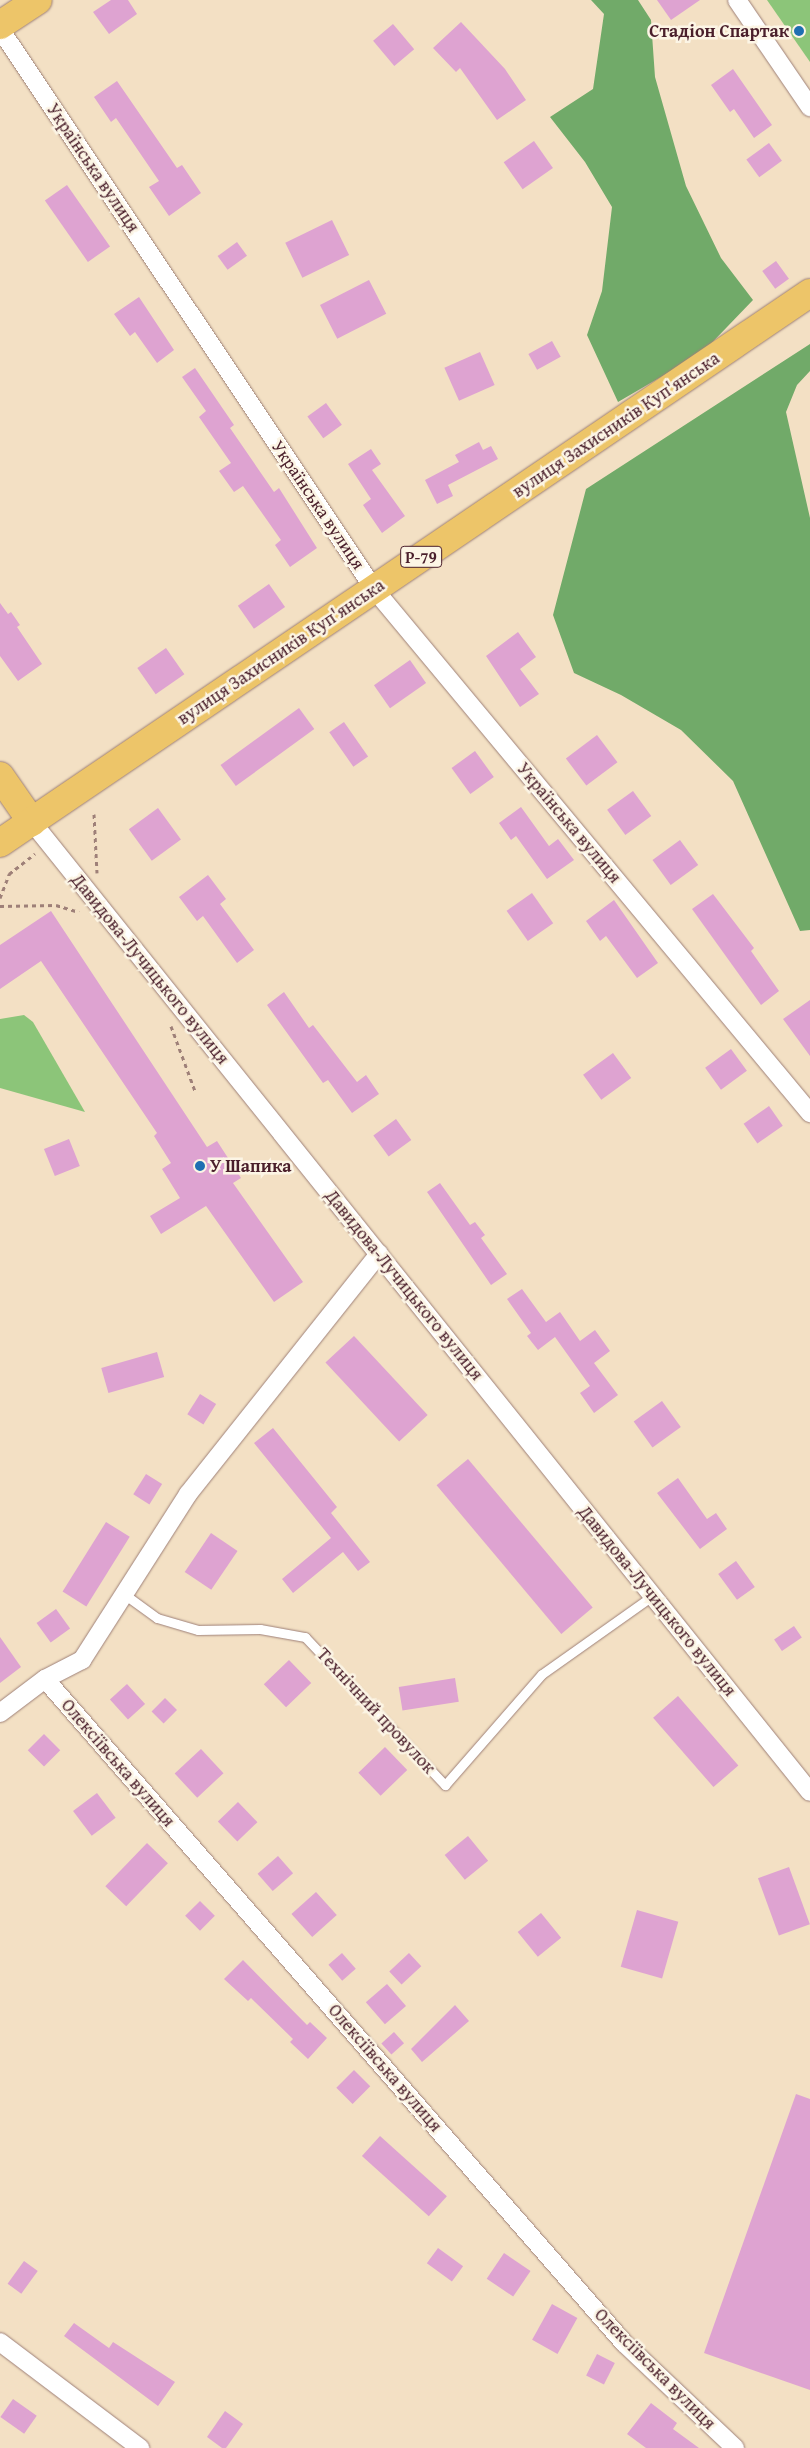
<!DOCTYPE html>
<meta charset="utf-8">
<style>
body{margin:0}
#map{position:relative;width:810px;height:2448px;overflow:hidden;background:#f3e0c4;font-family:"Gentium Book Plus",serif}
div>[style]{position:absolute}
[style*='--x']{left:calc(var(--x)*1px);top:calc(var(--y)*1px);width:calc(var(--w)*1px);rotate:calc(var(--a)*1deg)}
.green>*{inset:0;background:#8cc579}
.forest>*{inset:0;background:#71aa69}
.building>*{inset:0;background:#dea3d1;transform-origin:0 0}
.path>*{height:3px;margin-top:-1.5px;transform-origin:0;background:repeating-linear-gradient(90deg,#9e8078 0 4px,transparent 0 8px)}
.roads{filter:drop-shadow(0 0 1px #9e8078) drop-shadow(0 0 1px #9e8078)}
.lane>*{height:9px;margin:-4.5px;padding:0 4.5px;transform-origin:4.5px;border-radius:4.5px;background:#fff}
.street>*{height:18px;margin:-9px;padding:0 9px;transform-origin:9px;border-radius:9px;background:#fff}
.primary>*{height:28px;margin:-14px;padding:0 14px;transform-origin:14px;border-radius:14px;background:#edc569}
.dots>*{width:14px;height:14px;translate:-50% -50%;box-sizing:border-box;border:2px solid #fcf5e5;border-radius:50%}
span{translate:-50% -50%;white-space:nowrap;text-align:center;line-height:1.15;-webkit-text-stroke:5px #fcf5e5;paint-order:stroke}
.shield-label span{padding:1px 4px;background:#fcf5e5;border:1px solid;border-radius:4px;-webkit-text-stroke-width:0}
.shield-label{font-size:16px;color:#4a1f2b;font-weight:700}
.poi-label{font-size:18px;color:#4a1f2b;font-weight:700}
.right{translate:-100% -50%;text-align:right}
.left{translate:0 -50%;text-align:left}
.street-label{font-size:18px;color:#4a1f2b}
</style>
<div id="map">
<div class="green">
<i style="clip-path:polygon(767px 0,810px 0,810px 62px)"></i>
<i style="clip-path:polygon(24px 1015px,33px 1022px,85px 1112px,0 1088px,0 1019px)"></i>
</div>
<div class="forest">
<i style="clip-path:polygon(591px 0,638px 0,651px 20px,655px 77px,686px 186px,721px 258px,753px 300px,702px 353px,618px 402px,587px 335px,602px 291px,612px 207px,585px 162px,550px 117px,593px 89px,604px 14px)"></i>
<i style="clip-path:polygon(810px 344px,810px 371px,797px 385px,786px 412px,810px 518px,810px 930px,800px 931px,733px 781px,681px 730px,621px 695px,574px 673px,553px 615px,586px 489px)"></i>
</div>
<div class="building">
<i style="clip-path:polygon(111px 0,128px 0,137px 14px,109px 34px,93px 12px)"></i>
<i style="clip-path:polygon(657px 0,700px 0,671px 20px)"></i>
<i style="clip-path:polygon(461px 22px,505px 69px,526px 100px,497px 120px,460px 68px,456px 72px,433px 48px)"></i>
<i style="left:393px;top:24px;width:33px;height:26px;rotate:50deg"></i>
<i style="clip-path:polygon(733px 69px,772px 125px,754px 138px,734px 109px,730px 112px,711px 85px)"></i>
<i style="clip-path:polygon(117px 81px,177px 168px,182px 165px,201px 193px,169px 216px,149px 187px,159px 181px,116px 118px,111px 122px,94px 97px)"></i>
<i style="left:534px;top:141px;width:33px;height:37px;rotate:55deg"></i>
<i style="left:769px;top:143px;width:22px;height:28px;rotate:54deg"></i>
<i style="left:67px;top:185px;width:75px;height:27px;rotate:55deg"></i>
<i style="left:332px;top:220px;width:39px;height:52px;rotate:64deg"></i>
<i style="left:237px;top:242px;width:17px;height:24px;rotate:54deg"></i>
<i style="left:776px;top:261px;width:22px;height:17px;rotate:54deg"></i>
<i style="left:369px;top:280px;width:38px;height:55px;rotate:63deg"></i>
<i style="clip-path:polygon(139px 297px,174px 350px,157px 363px,135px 332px,130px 336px,114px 314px)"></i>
<i style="left:552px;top:341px;width:18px;height:27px;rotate:61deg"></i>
<i style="left:480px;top:352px;width:36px;height:39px;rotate:66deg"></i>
<i style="clip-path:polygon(195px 368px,234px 425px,230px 428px,274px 492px,279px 488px,317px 548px,290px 567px,275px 545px,281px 540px,243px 486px,234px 492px,219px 471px,231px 463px,199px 417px,206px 411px,182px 377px)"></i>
<i style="left:326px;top:403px;width:27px;height:23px;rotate:54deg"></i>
<i style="clip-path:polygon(479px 442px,483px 450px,491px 446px,498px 459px,448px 485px,453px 496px,437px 504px,425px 480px,459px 462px,455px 455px)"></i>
<i style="clip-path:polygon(371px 449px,381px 464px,372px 470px,405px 516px,382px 533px,363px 505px,371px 499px,348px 464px)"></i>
<i style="left:269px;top:584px;width:28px;height:38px;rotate:55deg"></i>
<i style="clip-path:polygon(0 603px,8px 614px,11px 612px,20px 625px,17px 627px,42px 664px,18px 681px,0 656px)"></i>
<i style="clip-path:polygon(518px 632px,536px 657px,520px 669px,539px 694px,520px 707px,486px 656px)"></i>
<i style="left:166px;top:648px;width:32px;height:35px;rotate:55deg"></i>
<i style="left:410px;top:660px;width:28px;height:44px;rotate:55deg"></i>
<i style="left:299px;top:708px;width:26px;height:97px;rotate:54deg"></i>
<i style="left:344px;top:722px;width:42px;height:18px;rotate:55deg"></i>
<i style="left:597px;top:735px;width:34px;height:39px;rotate:53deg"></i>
<i style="left:475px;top:751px;width:32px;height:29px;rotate:54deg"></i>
<i style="left:633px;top:791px;width:31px;height:32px;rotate:54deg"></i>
<i style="clip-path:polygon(521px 807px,549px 846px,558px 839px,574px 860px,547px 879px,516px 836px,511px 840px,499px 823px)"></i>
<i style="left:158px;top:808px;width:39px;height:36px;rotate:54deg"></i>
<i style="left:680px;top:840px;width:31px;height:34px;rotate:54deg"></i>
<i style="clip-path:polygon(208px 875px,226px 899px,220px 904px,254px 950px,237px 963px,203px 916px,197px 921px,179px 897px)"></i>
<i style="left:532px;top:893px;width:37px;height:31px;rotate:55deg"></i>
<i style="clip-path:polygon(713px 894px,754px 948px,751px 951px,779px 991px,761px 1005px,692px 909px)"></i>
<i style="clip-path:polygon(614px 900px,658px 963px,637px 978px,606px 936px,600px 941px,586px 921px)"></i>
<i style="clip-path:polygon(51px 911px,207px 1147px,217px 1141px,241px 1178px,233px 1183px,303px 1282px,274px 1302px,206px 1206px,161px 1234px,150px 1216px,180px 1198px,162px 1169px,171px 1163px,154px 1136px,157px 1133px,41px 961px,0 989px,0 945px)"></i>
<i style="clip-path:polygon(284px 992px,309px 1028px,313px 1025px,357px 1082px,366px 1075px,379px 1094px,352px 1113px,328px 1080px,323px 1083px,267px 1005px)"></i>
<i style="clip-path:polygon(810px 1000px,810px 1056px,783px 1019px)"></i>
<i style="left:731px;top:1049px;width:27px;height:32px;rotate:54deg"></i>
<i style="left:613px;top:1053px;width:31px;height:37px;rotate:54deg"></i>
<i style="left:769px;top:1106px;width:24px;height:31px;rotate:55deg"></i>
<i style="left:396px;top:1119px;width:26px;height:28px;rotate:54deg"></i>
<i style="left:69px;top:1139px;width:29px;height:27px;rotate:68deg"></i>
<i style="clip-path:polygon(440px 1183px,470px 1225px,475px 1222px,485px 1235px,481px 1238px,507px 1274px,491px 1285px,427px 1192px)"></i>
<i style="clip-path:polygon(522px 1289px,546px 1322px,560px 1312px,580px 1341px,595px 1330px,610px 1351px,594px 1363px,618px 1395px,594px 1413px,580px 1393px,590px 1386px,555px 1337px,538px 1350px,527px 1336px,531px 1333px,507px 1299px)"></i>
<i style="left:354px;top:1336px;width:108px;height:39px;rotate:47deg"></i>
<i style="left:157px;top:1352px;width:26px;height:58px;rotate:74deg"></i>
<i style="left:200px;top:1394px;width:19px;height:24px;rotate:32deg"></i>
<i style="left:662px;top:1401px;width:32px;height:35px;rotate:54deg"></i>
<i style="clip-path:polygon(273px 1428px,337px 1507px,331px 1513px,370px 1562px,358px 1571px,343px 1552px,293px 1593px,282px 1579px,331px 1538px,254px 1443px)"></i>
<i style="left:468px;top:1459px;width:194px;height:41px;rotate:50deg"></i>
<i style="left:146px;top:1474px;width:19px;height:24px;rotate:32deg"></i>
<i style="clip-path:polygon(678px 1478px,707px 1519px,716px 1513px,727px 1529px,700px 1549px,657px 1493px)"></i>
<i style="left:106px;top:1522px;width:28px;height:82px;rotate:32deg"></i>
<i style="left:211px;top:1533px;width:32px;height:47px;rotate:34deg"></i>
<i style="left:736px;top:1561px;width:32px;height:22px;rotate:54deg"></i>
<i style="left:56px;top:1609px;width:24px;height:24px;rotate:54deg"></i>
<i style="left:794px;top:1626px;width:14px;height:24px;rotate:56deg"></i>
<i style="clip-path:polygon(0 1637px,21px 1667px,0 1683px)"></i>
<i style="left:289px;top:1660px;width:32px;height:35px;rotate:46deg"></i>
<i style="left:455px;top:1678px;width:24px;height:57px;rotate:81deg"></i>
<i style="left:127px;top:1684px;width:27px;height:23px;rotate:48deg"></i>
<i style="left:678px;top:1696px;width:92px;height:33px;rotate:49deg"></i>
<i style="left:165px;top:1698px;width:17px;height:19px;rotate:45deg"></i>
<i style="left:44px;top:1734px;width:23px;height:23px;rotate:45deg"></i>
<i style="left:385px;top:1747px;width:32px;height:37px;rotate:46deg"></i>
<i style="left:201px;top:1749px;width:33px;height:36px;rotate:47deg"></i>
<i style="left:97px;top:1793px;width:31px;height:30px;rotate:53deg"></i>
<i style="left:238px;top:1802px;width:28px;height:28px;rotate:46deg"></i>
<i style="left:468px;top:1836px;width:32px;height:30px;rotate:51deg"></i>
<i style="left:147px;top:1843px;width:29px;height:60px;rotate:44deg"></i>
<i style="left:278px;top:1856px;width:23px;height:27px;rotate:49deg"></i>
<i style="left:789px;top:1867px;width:61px;height:33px;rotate:70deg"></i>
<i style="left:316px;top:1892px;width:31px;height:33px;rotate:48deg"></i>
<i style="left:200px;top:1901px;width:21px;height:21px;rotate:45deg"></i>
<i style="left:637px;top:1910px;width:43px;height:59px;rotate:16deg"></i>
<i style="left:541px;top:1913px;width:32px;height:30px;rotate:51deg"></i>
<i style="left:342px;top:1953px;width:21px;height:18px;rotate:49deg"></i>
<i style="left:409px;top:1953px;width:18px;height:27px;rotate:47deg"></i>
<i style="clip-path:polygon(243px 1960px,307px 2025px,310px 2022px,327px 2038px,308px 2059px,290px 2042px,293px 2039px,251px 1998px,248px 2001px,224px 1979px)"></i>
<i style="left:387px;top:1984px;width:29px;height:28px;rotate:49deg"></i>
<i style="clip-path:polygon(455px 2005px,469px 2021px,422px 2062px,411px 2049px)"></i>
<i style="left:394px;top:2032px;width:15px;height:17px;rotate:48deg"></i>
<i style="left:354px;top:2070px;width:23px;height:25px;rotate:45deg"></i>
<i style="clip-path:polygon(796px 2094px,810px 2099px,810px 2390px,704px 2353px)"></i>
<i style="left:380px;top:2136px;width:90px;height:27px;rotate:42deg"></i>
<i style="left:438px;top:2248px;width:31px;height:19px;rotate:36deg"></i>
<i style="left:504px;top:2253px;width:32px;height:31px;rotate:34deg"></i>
<i style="left:24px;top:2261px;width:17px;height:28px;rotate:36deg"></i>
<i style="left:552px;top:2304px;width:29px;height:41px;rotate:29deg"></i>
<i style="clip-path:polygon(74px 2323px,109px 2348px,113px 2342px,175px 2382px,158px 2406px,64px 2336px)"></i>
<i style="left:597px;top:2354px;width:20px;height:24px;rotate:27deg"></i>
<i style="left:13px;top:2399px;width:29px;height:22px;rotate:35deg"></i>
<i style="clip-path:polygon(651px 2403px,677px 2423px,673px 2429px,699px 2448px,646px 2448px,627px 2434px)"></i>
<i style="clip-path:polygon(225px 2411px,243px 2424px,226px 2448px,222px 2448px,207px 2437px)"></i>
</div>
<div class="path">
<i style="--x:94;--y:814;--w:59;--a:87.1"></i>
<i style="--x:0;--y:898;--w:26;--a:-69"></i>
<i style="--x:9;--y:874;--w:33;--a:-38"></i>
<i style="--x:0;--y:906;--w:56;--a:-1"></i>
<i style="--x:56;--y:905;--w:24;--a:17"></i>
<i style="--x:171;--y:1026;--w:69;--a:69.7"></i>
</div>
<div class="roads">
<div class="lane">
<i style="--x:124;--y:1594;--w:41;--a:36"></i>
<i style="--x:157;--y:1618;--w:43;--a:16.3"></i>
<i style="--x:198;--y:1630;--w:62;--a:-0.9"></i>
<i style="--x:260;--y:1629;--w:46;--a:10.1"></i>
<i style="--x:305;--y:1637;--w:204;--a:46.6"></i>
<i style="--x:445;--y:1785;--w:147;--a:-48.9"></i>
<i style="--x:542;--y:1674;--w:135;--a:-35.3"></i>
</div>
<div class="street">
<i style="--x:737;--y:0;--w:130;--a:55.7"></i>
<i style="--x:0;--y:29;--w:673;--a:56.26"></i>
<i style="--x:374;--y:589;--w:682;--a:50.24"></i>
<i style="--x:32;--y:822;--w:1243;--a:51.27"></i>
<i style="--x:45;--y:1679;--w:881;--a:48.91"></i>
<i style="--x:624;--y:2343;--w:153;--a:43.4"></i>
<i style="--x:0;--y:1713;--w:56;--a:-37.1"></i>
<i style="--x:45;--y:1679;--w:42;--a:-27.2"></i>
<i style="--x:82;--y:1660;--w:197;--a:-57.4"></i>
<i style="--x:188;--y:1494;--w:307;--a:-51.5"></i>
<i style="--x:0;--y:2342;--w:176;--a:37.1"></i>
</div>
<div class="primary">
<i style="--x:0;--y:25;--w:45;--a:-33.3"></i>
<i style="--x:0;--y:776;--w:56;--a:55.2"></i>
<i style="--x:0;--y:843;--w:979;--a:-34.18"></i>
</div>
</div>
<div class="dots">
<i style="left:799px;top:31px;background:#1f6fb2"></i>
<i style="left:200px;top:1166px;background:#1f6fb2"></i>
</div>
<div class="shield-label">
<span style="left:421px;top:557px">Р-79</span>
</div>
<div class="poi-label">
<span class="right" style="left:789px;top:31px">Стадіон Спартак</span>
<span class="left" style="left:210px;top:1166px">У Шапика</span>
</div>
<div class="street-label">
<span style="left:93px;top:168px;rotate:56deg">Українська вулиця</span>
<span style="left:616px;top:425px;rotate:-34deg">вулиця Захисників Куп'янська</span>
<span style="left:318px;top:505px;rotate:56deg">Українська вулиця</span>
<span style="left:281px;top:652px;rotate:-34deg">вулиця Захисників Куп'янська</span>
<span style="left:569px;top:823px;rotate:50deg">Українська вулиця</span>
<span style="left:150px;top:969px;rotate:51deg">Давидова-Лучицького вулиця</span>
<span style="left:404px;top:1285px;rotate:51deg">Давидова-Лучицького вулиця</span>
<span style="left:657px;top:1601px;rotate:51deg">Давидова-Лучицького вулиця</span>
<span style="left:376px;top:1711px;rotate:47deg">Технічний провулок</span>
<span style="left:118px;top:1763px;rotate:49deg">Олексіївська вулиця</span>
<span style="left:385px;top:2068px;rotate:49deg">Олексіївська вулиця</span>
<span style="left:655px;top:2369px;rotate:45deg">Олексіївська вулиця</span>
</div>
</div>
